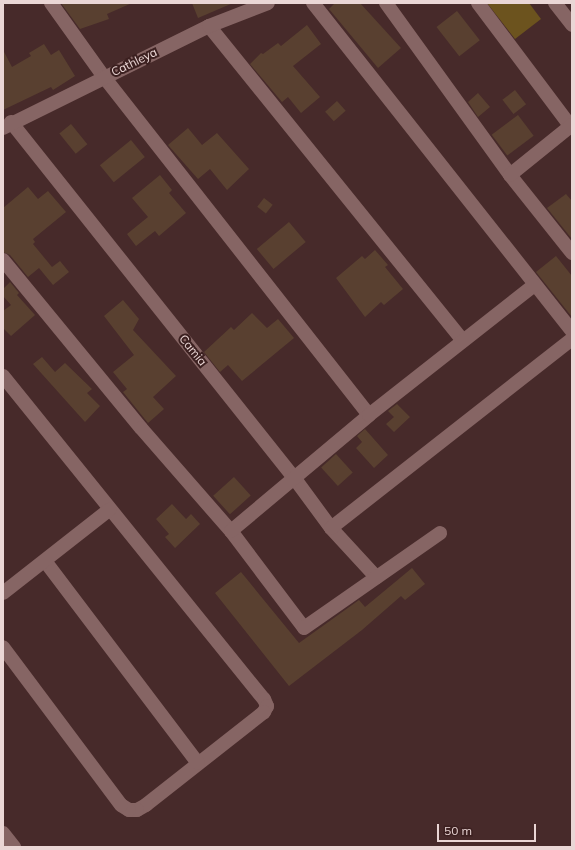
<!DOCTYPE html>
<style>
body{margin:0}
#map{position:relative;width:575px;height:850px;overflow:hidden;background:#472a2a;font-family:Mulish,sans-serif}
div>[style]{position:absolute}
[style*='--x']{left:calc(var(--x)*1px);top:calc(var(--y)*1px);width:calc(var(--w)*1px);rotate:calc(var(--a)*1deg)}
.green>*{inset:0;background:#6c531e}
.building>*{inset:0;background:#594030;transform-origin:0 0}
.street>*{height:14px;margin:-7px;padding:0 7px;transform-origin:7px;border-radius:7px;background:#866564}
span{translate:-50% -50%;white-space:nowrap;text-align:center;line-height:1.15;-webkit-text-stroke:4px #3c2020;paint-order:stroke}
.street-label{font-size:12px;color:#ead6d5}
.frame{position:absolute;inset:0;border:4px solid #ead6d5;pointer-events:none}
.scale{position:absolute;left:437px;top:824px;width:99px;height:18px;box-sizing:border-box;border:2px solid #ead6d5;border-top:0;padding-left:5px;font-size:12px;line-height:14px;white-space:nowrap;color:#ead6d5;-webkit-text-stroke:3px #3c2020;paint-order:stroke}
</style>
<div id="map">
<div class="green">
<i style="clip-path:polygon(487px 3px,529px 3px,541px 19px,515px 39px)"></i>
</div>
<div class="building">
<i style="clip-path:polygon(61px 3px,132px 3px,107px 14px,109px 19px,80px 29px)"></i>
<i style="clip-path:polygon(192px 3px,233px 3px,198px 18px)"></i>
<i style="clip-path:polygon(335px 3px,360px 3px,401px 48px,378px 68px,329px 9px)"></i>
<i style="left:457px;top:11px;width:37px;height:26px;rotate:52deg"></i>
<i style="clip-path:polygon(307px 25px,321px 44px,293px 66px,320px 97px,301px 113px,288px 97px,282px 102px,250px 64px,261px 53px,263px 54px,278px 43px,281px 46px)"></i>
<i style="clip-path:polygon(44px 44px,51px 55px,59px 50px,75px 76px,53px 90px,51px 87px,3px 110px,3px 50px,12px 67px,31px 56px,29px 53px)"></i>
<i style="left:515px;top:90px;width:18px;height:16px;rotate:52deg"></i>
<i style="clip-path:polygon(478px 93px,490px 107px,478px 117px,468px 102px)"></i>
<i style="left:337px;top:101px;width:13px;height:16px;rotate:48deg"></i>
<i style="left:518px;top:115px;width:26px;height:33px;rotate:53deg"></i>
<i style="left:71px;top:124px;width:26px;height:15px;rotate:51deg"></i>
<i style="clip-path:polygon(188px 128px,202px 145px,217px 133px,249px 169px,227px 190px,210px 169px,198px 179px,168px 145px)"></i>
<i style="left:131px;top:140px;width:22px;height:40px;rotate:51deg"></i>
<i style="clip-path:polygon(160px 175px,172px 190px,169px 193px,186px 213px,159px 236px,155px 231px,136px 246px,127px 234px,148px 217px,132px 198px)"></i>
<i style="clip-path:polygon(28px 187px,38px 199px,48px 191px,66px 212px,33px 239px,35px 242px,33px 244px,52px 267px,60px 261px,69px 272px,53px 285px,39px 268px,28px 277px,10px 255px,3px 252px,3px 208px)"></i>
<i style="clip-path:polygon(566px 194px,572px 201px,572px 239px,547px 208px)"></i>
<i style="left:264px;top:198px;width:11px;height:11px;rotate:38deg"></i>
<i style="left:289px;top:222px;width:26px;height:42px;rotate:50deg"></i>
<i style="clip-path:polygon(375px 250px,388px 265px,385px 267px,403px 289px,384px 305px,381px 302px,365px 317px,336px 278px,362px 256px,365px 259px)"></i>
<i style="clip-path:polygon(556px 256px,572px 276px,572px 317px,536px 272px)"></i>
<i style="clip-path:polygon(10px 282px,19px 293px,17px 295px,35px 315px,11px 336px,3px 328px,3px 311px,11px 305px,3px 296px,3px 289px)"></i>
<i style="clip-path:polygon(123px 300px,139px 319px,133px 330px,176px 376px,153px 397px,164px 409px,148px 423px,123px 392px,127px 389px,113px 372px,134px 355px,104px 316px)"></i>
<i style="clip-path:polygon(252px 313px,267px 328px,278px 319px,294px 338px,242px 381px,228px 365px,220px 372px,204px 352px,231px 327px,234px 330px)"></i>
<i style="clip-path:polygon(42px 357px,55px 372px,65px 363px,92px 389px,87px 393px,100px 406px,85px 422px,33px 364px)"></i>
<i style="clip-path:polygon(397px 404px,410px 417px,394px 432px,386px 424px,394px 417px,388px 411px)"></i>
<i style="clip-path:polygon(365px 429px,388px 455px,374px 468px,356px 448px,362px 442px,357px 436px)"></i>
<i style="left:336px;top:454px;width:25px;height:20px;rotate:48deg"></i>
<i style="left:234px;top:477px;width:25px;height:28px;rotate:48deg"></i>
<i style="clip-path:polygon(172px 504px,186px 519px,191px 514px,200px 524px,175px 548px,165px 537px,169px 534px,156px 519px)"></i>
<i style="clip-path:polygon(412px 568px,425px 584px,405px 600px,401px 596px,362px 630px,289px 686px,215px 593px,241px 572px,299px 643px,359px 600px,365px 607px)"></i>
</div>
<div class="street">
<i style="--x:51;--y:3;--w:91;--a:54.4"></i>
<i style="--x:104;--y:77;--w:429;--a:51.9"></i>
<i style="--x:313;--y:3;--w:418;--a:51.7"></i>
<i style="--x:386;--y:3;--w:212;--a:54.2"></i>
<i style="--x:510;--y:175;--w:100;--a:51.5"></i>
<i style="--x:478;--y:3;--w:156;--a:53.1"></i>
<i style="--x:555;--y:3;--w:28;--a:52"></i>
<i style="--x:209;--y:26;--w:403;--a:51.1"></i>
<i style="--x:11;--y:122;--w:456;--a:51.5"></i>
<i style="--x:295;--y:479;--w:61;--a:53.7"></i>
<i style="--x:331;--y:528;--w:67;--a:47.4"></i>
<i style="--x:3;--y:128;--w:230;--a:-26.3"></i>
<i style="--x:209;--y:26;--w:63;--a:-21.3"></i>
<i style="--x:510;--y:175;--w:80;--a:-38.9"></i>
<i style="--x:3;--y:260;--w:217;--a:50.6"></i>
<i style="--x:141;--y:428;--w:137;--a:48.9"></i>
<i style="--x:231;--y:531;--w:121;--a:53"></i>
<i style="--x:304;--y:628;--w:166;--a:-34.9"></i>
<i style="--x:3;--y:376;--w:415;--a:51.1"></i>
<i style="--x:264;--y:699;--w:8;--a:67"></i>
<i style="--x:267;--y:706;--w:7;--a:117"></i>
<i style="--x:264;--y:712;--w:150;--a:141.8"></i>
<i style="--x:146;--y:805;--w:10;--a:151"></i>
<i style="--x:137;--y:810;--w:8;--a:180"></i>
<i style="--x:129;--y:810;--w:9;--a:-148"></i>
<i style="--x:121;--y:805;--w:197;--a:-126.8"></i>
<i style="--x:331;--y:528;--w:306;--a:-38.1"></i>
<i style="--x:231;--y:531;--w:180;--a:-40"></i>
<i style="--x:369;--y:415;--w:210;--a:-38.2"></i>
<i style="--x:45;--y:561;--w:253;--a:52.9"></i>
<i style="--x:3;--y:593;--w:135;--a:-38.1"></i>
<i style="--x:3;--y:833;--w:18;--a:52"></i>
</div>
<div class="street-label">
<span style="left:134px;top:62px;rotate:-26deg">Cathleya</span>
<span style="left:193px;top:350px;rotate:51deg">Camia</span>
</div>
<div class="frame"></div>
<div class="scale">50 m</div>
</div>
